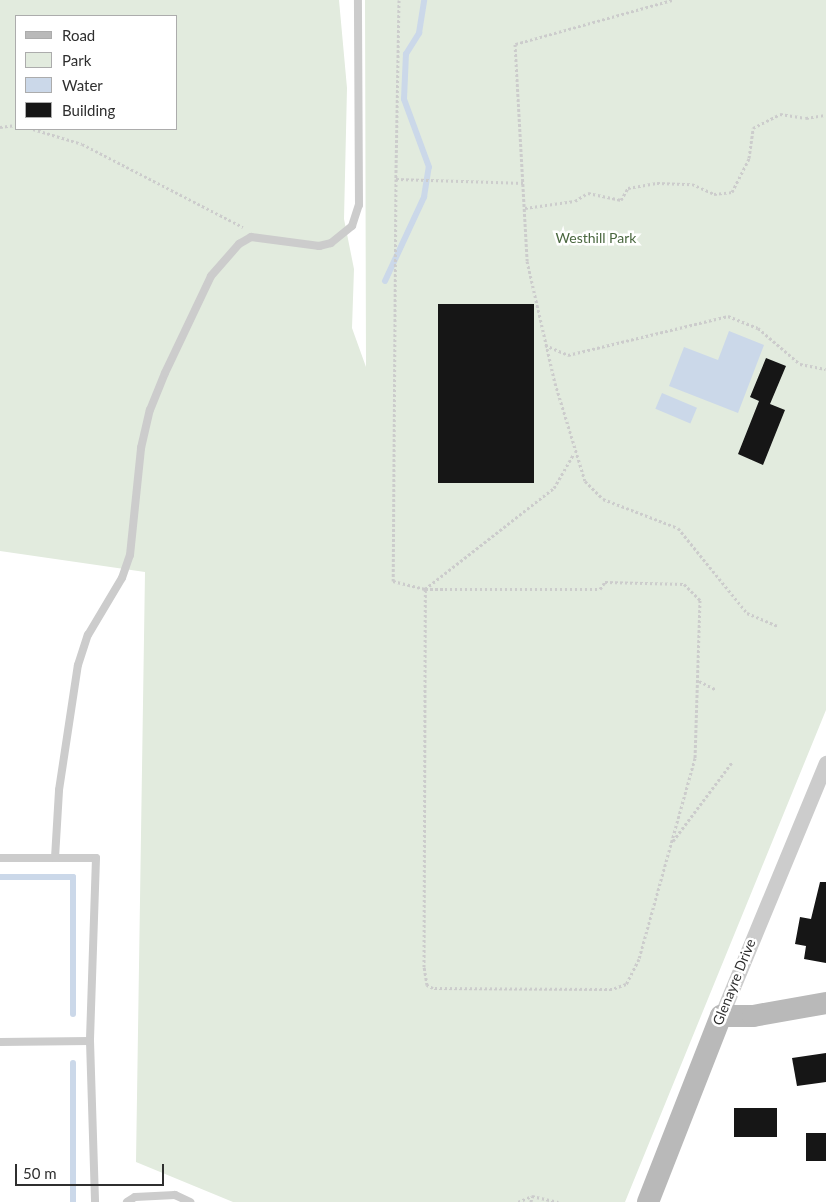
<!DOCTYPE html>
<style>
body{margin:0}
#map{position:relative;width:826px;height:1202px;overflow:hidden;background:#fff;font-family:Lato,sans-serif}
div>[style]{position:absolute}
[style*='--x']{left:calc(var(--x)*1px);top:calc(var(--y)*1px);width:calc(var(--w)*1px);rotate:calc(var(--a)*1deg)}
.green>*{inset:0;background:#e2ebde}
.water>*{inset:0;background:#cbd8e9;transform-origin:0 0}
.stream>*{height:6px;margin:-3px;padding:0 3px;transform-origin:3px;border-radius:3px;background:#cbd8e9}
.building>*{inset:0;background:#161616;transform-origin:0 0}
.path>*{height:3px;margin-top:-1.5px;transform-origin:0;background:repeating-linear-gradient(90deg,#ccc 0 2.5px,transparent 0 5px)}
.lane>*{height:8px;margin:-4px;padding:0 4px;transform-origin:4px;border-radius:4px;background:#ccc}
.street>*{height:15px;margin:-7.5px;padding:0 7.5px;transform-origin:7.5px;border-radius:7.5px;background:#ccc}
.secondary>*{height:22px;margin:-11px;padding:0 11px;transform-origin:11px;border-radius:11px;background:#b9b9b9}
span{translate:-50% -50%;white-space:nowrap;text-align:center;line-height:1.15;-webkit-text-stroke:5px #fff;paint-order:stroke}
.park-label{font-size:14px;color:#4a673f}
.street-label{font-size:14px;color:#2f2f2f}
.legend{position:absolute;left:15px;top:15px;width:162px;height:115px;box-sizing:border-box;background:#fff;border:1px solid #acacac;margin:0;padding:6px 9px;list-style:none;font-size:15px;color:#2f2f2f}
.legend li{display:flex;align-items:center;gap:10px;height:25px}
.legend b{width:25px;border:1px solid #acacac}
.scale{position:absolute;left:15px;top:1164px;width:149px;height:22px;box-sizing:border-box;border:2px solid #2f2f2f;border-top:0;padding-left:6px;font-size:15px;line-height:18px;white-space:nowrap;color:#2f2f2f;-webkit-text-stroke:4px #fff;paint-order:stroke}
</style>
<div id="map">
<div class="green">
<i style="clip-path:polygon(evenodd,0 0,339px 0,347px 88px,344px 219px,354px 269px,352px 328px,366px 367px,365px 0,826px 0,826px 710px,625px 1202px,233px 1202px,136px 1162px,145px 572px,0 551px,0 0,16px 16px,176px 16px,176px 129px,16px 129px,16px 16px)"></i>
</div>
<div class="water">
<i style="clip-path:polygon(729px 331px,764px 345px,738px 413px,669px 386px,684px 347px,718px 360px)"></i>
<i style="left:662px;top:393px;width:38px;height:17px;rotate:23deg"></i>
</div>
<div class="stream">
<i style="--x:385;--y:281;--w:93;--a:-65.1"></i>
<i style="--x:424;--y:197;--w:30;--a:-81"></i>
<i style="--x:429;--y:167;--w:72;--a:-110.2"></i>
<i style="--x:404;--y:99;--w:45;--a:-87.5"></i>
<i style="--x:406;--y:54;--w:25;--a:-58"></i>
<i style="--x:419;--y:33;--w:33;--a:-81"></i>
<i style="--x:0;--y:877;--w:73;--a:0"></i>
<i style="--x:73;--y:877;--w:137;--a:90"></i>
<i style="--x:73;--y:1063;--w:139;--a:90"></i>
</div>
<div class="building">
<i style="left:438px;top:304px;width:96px;height:179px"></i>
<i style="clip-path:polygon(766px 358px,786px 366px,770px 404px,785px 410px,763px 465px,738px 454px,759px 401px,750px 397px)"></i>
<i style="clip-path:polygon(820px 882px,826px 882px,826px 963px,804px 959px,806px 946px,795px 944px,800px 917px,811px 919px)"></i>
<i style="clip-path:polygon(826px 1053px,826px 1082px,797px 1086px,792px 1058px)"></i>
<i style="left:734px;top:1108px;width:43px;height:29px"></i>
<i style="left:806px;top:1133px;width:20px;height:28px"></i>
</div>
<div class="path">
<i style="--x:399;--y:0;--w:179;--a:91"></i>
<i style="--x:396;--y:179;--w:128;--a:1.8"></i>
<i style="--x:672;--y:0;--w:163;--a:164.3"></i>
<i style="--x:515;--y:44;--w:217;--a:86.8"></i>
<i style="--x:527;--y:261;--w:125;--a:77.1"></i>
<i style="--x:555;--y:383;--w:102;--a:73"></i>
<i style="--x:585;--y:481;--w:25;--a:45"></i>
<i style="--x:603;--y:499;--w:80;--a:21.1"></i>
<i style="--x:678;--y:528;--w:109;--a:50.9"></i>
<i style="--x:747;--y:613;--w:33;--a:23"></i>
<i style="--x:0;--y:127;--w:16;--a:-7"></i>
<i style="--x:33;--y:129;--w:51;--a:17"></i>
<i style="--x:82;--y:144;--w:181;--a:27.3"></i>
<i style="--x:396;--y:179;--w:402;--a:90.4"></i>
<i style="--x:393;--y:581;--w:33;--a:14"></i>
<i style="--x:425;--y:589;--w:164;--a:-38.1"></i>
<i style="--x:554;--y:488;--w:39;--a:-60"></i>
<i style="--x:525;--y:208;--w:50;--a:-8"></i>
<i style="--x:575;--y:201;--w:15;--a:-32"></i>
<i style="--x:588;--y:193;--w:34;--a:12"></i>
<i style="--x:621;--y:200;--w:14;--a:-60"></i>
<i style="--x:628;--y:188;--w:29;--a:-10"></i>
<i style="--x:657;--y:183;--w:35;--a:2"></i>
<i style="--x:692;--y:184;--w:24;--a:24"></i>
<i style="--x:714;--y:194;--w:18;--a:-6"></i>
<i style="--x:732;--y:192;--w:38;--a:-63"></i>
<i style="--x:749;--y:158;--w:30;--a:-82"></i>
<i style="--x:753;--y:128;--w:30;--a:-27"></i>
<i style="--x:780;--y:114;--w:26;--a:9"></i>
<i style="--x:806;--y:118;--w:20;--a:-9"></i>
<i style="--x:545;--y:345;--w:25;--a:23"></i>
<i style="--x:568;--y:355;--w:165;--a:-13.7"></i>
<i style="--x:728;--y:316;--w:32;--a:22"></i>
<i style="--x:758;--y:328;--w:55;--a:40.6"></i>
<i style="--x:800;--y:364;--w:26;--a:11"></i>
<i style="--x:605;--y:582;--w:79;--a:1.5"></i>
<i style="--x:684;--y:584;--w:23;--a:45"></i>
<i style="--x:700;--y:600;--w:158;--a:91.8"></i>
<i style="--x:695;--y:758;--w:209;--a:105.6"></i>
<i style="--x:639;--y:959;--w:28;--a:117"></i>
<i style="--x:626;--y:984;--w:15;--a:160"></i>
<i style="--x:612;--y:989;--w:179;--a:-179.7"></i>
<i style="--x:433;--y:988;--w:7;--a:-153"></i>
<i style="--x:427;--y:985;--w:18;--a:-99"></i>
<i style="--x:424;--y:967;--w:378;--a:-89.8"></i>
<i style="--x:425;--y:589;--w:175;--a:0"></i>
<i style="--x:600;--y:589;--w:9;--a:-54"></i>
<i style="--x:699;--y:681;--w:18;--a:27"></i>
<i style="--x:673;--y:841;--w:99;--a:-53.2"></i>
<i style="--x:518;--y:1202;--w:15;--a:-23"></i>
<i style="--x:531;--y:1202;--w:6;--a:-81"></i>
<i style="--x:532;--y:1196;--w:27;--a:13"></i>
</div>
<div class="lane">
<i style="--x:0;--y:858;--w:96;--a:0"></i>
<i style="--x:96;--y:858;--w:183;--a:91.9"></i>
<i style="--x:90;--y:1041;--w:161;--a:88.2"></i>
<i style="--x:55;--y:858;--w:68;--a:-86.6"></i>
<i style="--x:59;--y:790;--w:126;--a:-81.4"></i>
<i style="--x:78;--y:665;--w:32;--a:-72"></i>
<i style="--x:88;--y:635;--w:66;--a:-59.2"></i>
<i style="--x:122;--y:578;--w:24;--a:-71"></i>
<i style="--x:130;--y:555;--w:108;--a:-84.1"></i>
<i style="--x:141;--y:448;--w:39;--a:-77"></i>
<i style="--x:150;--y:410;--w:40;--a:-68"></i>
<i style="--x:165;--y:373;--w:107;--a:-64.6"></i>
<i style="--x:211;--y:276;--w:43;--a:-48.8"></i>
<i style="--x:239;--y:244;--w:14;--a:-30"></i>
<i style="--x:251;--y:237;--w:69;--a:7.5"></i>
<i style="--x:319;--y:246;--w:12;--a:-14"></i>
<i style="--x:331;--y:243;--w:27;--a:-39"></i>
<i style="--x:352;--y:226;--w:22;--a:-72"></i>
<i style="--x:359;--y:205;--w:205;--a:-90.3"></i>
<i style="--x:0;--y:1042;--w:90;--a:-0.6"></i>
<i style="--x:127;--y:1202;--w:9;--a:-32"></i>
<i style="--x:135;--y:1197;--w:40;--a:-2.9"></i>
<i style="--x:175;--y:1195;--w:17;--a:25"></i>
</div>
<div class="street">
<i style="--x:721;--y:1016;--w:274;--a:-67.5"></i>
</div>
<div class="secondary">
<i style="--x:648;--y:1202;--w:200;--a:-68.6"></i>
<i style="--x:721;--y:1016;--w:32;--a:0"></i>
<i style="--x:753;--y:1016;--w:74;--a:-10.1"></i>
</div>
<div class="park-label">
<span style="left:596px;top:238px">Westhill Park</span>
</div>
<div class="street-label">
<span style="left:734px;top:982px;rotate:-68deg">Glenayre Drive</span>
</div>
<ul class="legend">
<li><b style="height:6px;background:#b9b9b9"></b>Road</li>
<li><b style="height:14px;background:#e2ebde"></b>Park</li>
<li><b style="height:14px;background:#cbd8e9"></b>Water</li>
<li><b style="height:14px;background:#161616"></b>Building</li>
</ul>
<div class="scale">50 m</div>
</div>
